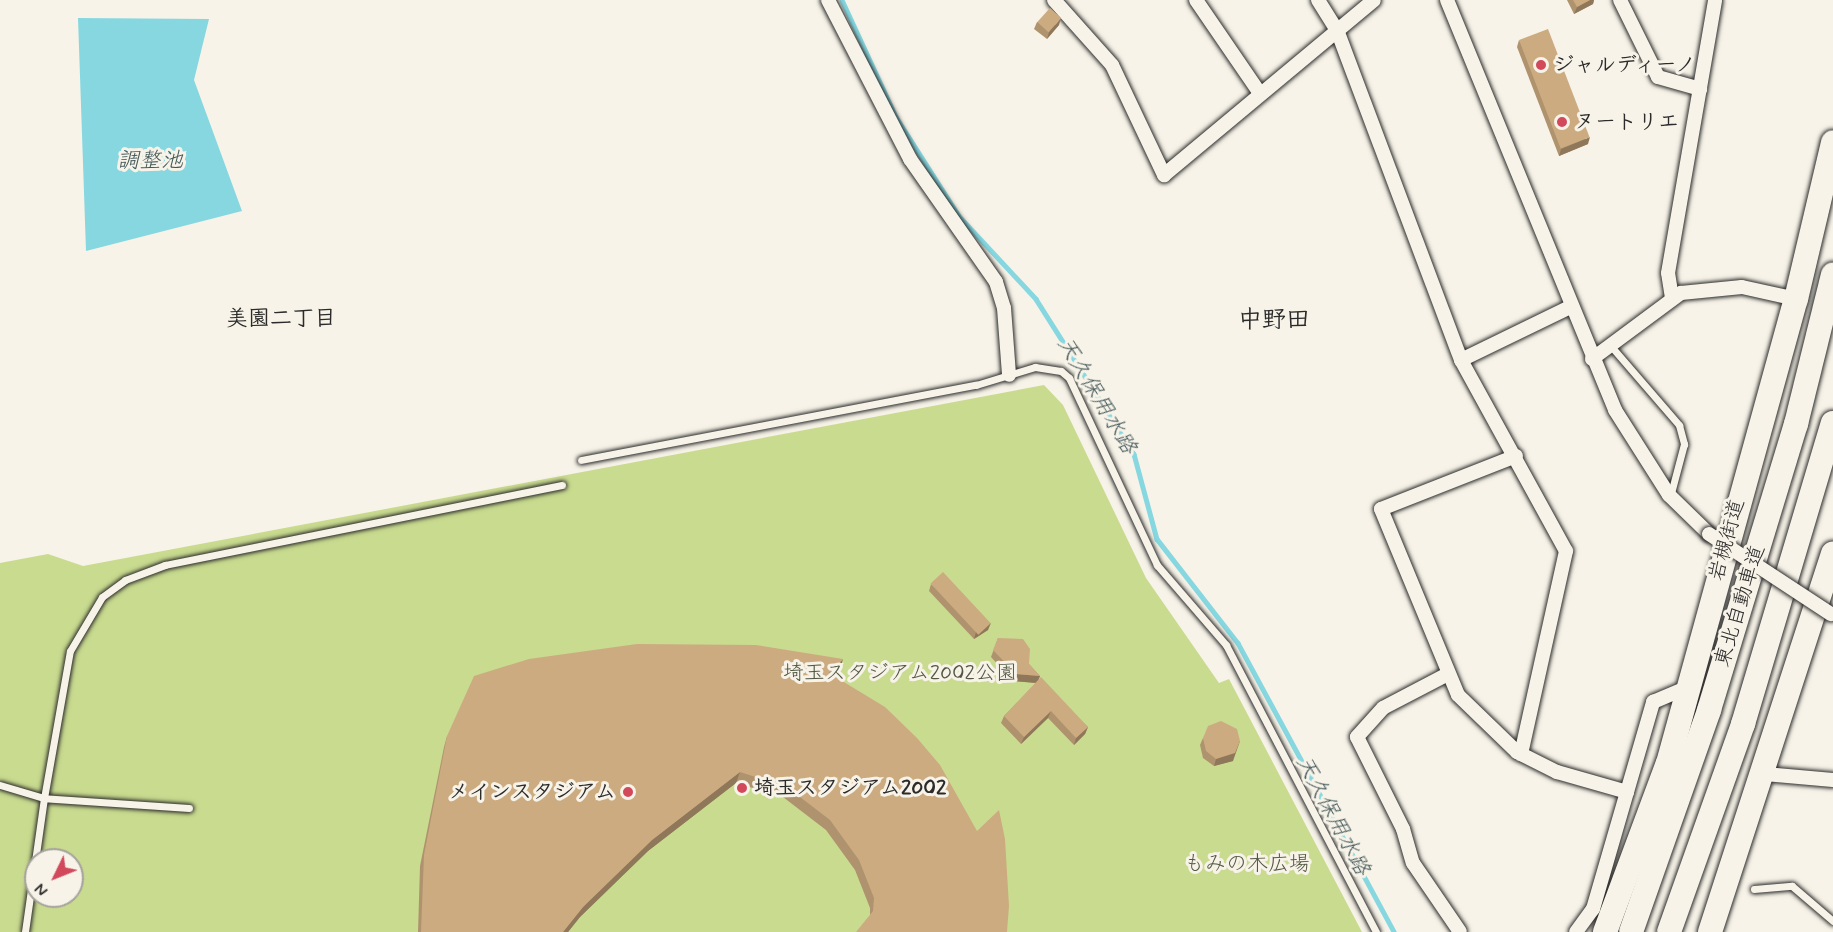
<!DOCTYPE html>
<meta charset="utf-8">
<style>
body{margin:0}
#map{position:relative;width:1833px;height:932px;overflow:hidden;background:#f7f3e8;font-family:Mynerve,"Klee One",sans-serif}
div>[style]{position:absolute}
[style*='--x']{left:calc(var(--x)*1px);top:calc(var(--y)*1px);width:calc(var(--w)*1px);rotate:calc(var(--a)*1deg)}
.green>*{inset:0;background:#c9db8f}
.water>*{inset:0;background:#86d7e0}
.stream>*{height:4.5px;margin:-2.25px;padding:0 2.25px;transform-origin:2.25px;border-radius:2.25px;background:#86d7e0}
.roads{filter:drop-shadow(0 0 2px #2b2b2b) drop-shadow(0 0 2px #2b2b2b)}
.lane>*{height:7px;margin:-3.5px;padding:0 3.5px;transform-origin:3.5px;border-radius:3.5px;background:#f7f3e8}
.street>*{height:14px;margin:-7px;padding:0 7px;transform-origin:7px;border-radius:7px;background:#f7f3e8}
.highway>*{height:24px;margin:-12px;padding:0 12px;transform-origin:12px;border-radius:12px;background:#f7f3e8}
.bridges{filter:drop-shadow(0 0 2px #2b2b2b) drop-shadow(0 0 2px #2b2b2b)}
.street-bridge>*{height:14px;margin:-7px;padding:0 7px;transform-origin:7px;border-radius:7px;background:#f7f3e8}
.wall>*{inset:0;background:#af936e}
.shaded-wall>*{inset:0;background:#8f785a}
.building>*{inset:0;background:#ccab80;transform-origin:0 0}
.dots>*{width:16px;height:16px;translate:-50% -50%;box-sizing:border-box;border:3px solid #f7f3e8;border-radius:50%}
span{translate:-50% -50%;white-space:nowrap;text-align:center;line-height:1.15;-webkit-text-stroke:6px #f7f3e8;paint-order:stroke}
.poi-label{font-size:21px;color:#2b2b2b;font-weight:700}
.left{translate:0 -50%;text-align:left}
.right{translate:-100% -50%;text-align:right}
.street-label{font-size:21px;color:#2b2b2b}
.park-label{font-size:21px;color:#525744}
.water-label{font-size:22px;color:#425658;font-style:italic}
.neighbourhood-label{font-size:22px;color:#2b2b2b;font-weight:700}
.quarter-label{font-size:24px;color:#2b2b2b;font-weight:700}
.north{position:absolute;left:24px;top:848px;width:60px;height:60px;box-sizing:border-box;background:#f7f3e8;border:2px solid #a5a39c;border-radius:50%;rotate:227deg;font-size:16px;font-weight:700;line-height:24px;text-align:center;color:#2b2b2b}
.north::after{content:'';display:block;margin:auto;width:21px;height:27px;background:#d1495b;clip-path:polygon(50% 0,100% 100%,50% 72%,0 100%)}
</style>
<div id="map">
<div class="green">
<i style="clip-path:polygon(evenodd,1044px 385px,1063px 405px,1146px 578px,1219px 683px,1229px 679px,1362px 932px,0 932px,0 563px,48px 554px,83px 566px,1044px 385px,36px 860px,72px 860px,72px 896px,36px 896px,36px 860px)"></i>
</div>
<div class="water">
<i style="clip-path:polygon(78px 18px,209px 19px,194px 80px,242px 211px,86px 251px)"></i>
</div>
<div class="stream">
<i style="--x:842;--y:0;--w:129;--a:65.2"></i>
<i style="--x:896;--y:117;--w:117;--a:57.5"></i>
<i style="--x:959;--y:216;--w:113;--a:47.1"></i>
<i style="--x:1036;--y:299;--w:183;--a:57.7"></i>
<i style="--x:1134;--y:454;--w:88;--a:74.9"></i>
<i style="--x:1157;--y:539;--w:132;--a:52.1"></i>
<i style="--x:1238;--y:643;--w:328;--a:61.6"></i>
</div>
<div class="roads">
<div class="lane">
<i style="--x:1610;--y:345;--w:106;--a:49.2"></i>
<i style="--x:1679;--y:425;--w:20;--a:75"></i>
<i style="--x:1684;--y:444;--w:55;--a:104.8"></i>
<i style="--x:581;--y:460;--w:402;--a:-10.8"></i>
<i style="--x:976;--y:385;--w:62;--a:-17"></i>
<i style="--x:1035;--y:367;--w:26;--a:9"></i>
<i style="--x:1061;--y:371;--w:11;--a:41"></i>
<i style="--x:1069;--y:378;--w:207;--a:64.8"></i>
<i style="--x:1157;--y:565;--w:106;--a:49.2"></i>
<i style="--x:1226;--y:645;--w:324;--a:62.4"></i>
<i style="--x:0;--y:785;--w:46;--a:16.5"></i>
<i style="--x:44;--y:798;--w:135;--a:98.1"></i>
<i style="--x:189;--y:808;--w:145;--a:-176.1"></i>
<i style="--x:44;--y:798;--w:149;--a:-80"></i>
<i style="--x:70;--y:651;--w:63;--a:-59.3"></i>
<i style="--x:102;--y:597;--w:29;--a:-36"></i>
<i style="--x:125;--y:580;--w:43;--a:-20.6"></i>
<i style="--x:165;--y:565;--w:405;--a:-11.4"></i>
<i style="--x:1754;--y:889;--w:38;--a:-5"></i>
<i style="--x:1792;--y:886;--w:54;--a:40.5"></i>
</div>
<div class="street">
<i style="--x:828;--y:0;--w:179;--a:62.7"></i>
<i style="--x:910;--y:159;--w:150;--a:55"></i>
<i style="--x:996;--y:282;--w:27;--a:73"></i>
<i style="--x:1004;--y:308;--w:67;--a:85.7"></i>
<i style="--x:1054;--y:0;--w:87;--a:48.3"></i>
<i style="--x:1112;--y:65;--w:122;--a:64.7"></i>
<i style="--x:1164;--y:175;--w:273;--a:-39.8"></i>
<i style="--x:1196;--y:0;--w:112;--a:55.6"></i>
<i style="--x:1318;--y:0;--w:36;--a:58"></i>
<i style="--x:1337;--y:30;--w:353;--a:69.4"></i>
<i style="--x:1461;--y:360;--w:218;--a:61.2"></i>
<i style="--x:1566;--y:551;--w:208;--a:102.5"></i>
<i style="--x:1447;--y:0;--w:443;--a:67.7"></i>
<i style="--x:1615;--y:410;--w:101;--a:57.6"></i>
<i style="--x:1669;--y:495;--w:56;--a:44.3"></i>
<i style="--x:1620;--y:0;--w:86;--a:63.7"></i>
<i style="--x:1658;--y:77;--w:44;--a:15.9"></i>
<i style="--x:1672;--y:298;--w:25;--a:-99"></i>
<i style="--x:1668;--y:273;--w:277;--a:-80.2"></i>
<i style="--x:1592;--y:359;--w:111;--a:-36.6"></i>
<i style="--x:1681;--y:293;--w:61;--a:-5.6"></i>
<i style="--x:1742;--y:287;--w:55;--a:12.5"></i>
<i style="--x:1461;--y:360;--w:121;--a:-25.9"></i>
<i style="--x:1516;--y:456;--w:145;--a:158.6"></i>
<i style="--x:1381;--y:509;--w:201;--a:67.5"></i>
<i style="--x:1458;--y:695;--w:82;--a:44"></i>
<i style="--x:1517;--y:752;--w:45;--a:26.6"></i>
<i style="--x:1557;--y:772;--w:73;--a:15.9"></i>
<i style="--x:1446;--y:675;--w:71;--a:152.4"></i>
<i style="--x:1383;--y:708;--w:39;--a:132"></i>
<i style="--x:1357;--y:737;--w:103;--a:63.4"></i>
<i style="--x:1403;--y:829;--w:35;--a:74"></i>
<i style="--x:1413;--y:863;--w:83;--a:55.7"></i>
<i style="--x:1765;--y:774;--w:68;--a:5"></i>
<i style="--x:1576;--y:932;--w:29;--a:-54"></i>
<i style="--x:1593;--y:909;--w:216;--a:-73.8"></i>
<i style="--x:1653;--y:702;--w:38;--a:-23"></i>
</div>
<div class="highway">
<i style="--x:1605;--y:932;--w:180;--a:-69.6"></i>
<i style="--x:1668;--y:763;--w:481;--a:-74.6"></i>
<i style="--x:1796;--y:299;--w:161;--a:-76.7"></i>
<i style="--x:1631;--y:932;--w:235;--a:-70.6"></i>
<i style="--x:1709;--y:710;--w:299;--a:-73.1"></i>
<i style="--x:1796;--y:424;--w:154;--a:-76.1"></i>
<i style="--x:1669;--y:932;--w:221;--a:-70.4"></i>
<i style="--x:1743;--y:724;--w:314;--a:-73.4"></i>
<i style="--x:1710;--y:932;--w:398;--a:-72"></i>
</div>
</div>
<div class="bridges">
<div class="street-bridge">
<i style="--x:1709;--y:534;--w:146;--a:33.3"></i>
</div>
</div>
<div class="wall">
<i style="clip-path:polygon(1567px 0,1594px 0,1593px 4px,1574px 14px)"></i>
<i style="clip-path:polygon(1037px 22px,1059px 25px,1047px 39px,1034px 29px)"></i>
<i style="clip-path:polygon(1519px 40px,1588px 144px,1559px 156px,1517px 47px)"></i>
<i style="clip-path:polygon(931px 584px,988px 630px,974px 639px,929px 591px)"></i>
<i style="clip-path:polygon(998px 638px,1029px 664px,1040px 676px,1038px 681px,1088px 727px,1085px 734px,1074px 745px,1048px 718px,1021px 744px,1001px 723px,1004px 716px,1036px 683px,1013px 681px,991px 657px)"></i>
<i style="clip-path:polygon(840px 670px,833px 676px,1007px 932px,870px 915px,870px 908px,855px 870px,826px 830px,783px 797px,736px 783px,648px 851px,580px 917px,568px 932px,418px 932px,420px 866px,444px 747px,447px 736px)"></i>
<i style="clip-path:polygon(1203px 738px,1233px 761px,1214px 766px,1203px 758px,1200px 745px)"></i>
</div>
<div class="shaded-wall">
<i style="clip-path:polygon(1590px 0,1594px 0,1593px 4px,1574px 14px,1577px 7px)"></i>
<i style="clip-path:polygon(1061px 18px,1059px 25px,1047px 39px,1049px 32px)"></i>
<i style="clip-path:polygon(1590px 137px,1588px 144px,1559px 156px,1561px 149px)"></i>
<i style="clip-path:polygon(991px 623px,988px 630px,974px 639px,976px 632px)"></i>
<i style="clip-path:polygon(843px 659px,840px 670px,825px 683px,829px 673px)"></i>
<i style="clip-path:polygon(1016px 674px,1040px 676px,1037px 683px,1013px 681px)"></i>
<i style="clip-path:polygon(1051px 711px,1048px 718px,1021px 744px,1024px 737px)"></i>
<i style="clip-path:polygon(1088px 727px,1085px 734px,1074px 745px,1076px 738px)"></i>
<i style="clip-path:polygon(1240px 741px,1233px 761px,1214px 766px,1216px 759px)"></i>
<i style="clip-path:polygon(740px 772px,736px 783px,648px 851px,580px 917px,568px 932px,563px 932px,583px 907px,652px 840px)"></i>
</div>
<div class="building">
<i style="clip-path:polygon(1573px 0,1590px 0,1577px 7px)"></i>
<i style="left:1050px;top:8px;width:15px;height:19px;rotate:42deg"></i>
<i style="left:1548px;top:29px;width:116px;height:31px;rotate:69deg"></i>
<i style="left:943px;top:572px;width:70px;height:17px;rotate:47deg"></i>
<i style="clip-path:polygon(998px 638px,1023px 639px,1030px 649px,1029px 664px,1040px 676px,1016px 674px,993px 650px)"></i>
<i style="clip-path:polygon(637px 644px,756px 645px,843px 659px,829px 673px,885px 707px,917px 738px,940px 765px,977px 831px,999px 810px,1005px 839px,1009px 906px,1007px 932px,856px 932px,873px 911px,874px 898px,859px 860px,830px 820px,787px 787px,740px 772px,652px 840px,583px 907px,563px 932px,421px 932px,424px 855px,447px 736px,474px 676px,529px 659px)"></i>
<i style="clip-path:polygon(1041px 677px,1088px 727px,1076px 738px,1051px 711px,1024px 737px,1004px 716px)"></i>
<i style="clip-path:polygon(1221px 721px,1237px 729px,1240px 741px,1235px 753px,1216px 759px,1206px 751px,1203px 738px,1208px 726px)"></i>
</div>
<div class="dots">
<i style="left:1541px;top:65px;background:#d1495b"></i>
<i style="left:1562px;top:122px;background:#d1495b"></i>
<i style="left:742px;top:788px;background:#d1495b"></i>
<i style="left:628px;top:792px;background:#d1495b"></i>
</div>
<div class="poi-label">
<span class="left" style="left:1553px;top:65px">ジャルディーノ</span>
<span class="left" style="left:1574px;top:122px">ヌートリエ</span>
<span class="left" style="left:754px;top:788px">埼玉スタジアム2002</span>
<span class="right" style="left:616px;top:792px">メインスタジアム</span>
</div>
<div class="street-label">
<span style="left:1727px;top:540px;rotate:-75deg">岩槻街道</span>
<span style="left:1740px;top:606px;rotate:-73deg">東北自動車道</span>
</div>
<div class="park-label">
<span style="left:900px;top:673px">埼玉スタジアム2002公園</span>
<span style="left:1247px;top:864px">もみの木広場</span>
</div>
<div class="water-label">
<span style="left:150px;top:162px">調整池</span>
<span style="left:1096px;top:396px;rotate:59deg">天久保用水路</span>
<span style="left:1332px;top:816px;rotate:62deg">天久保用水路</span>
</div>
<div class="neighbourhood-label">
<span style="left:281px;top:320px">美園二丁目</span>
</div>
<div class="quarter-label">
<span style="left:1274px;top:321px">中野田</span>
</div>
<div class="north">N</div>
</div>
